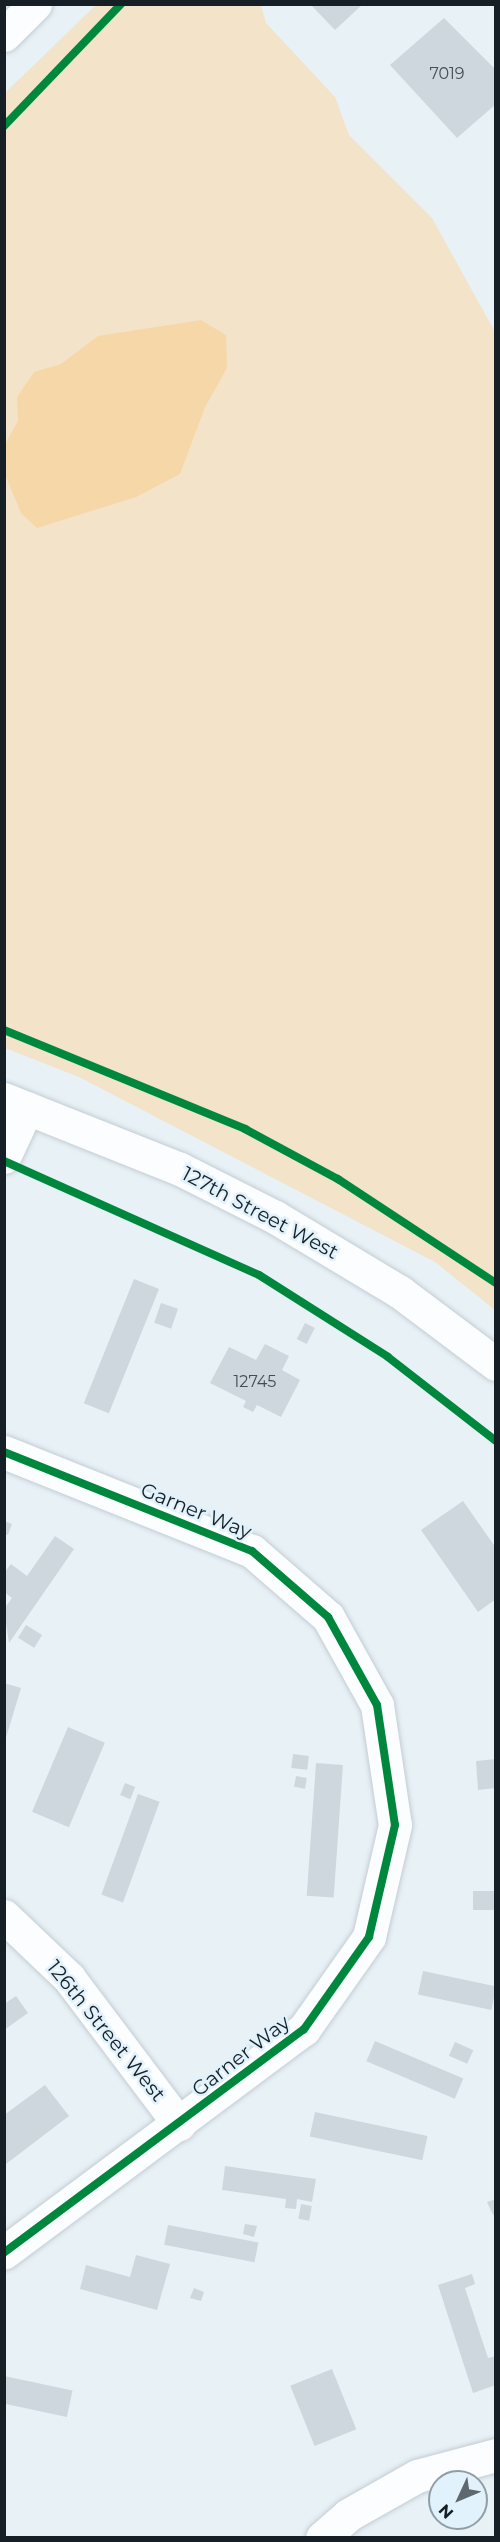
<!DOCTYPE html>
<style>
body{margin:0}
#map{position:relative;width:500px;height:2542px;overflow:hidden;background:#e7f1f6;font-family:Montserrat,sans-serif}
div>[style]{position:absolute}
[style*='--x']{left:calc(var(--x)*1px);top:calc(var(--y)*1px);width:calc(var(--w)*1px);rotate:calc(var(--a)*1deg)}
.green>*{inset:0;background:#f2e3c9}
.water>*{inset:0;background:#f6d7a8}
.building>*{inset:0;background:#ced7dd;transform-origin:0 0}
.roads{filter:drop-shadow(0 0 2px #c4cdd3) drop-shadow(0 0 2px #c4cdd3)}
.minor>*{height:33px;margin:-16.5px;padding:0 16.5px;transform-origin:16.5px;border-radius:16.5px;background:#fbfdfe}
.cycleway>*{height:8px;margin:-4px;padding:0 4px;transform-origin:4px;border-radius:4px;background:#00873e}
span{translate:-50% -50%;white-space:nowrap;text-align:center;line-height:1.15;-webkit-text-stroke:5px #e1f2fc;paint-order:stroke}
.number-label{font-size:16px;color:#434d53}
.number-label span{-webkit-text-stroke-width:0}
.street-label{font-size:20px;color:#151f25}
.frame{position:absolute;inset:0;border:6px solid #151f25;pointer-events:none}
.north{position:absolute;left:428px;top:2470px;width:60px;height:60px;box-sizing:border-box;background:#e1f2fc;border:2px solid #8f9ea6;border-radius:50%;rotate:226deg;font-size:16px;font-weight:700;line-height:24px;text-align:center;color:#151f25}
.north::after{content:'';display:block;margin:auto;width:21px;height:27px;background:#5e686e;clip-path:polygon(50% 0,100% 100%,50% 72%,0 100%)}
</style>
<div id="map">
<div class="green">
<i style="clip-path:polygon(96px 5px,261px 5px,266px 23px,335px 97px,349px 135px,432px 218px,495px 332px,495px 1310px,435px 1262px,79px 1077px,5px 1048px,5px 93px)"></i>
</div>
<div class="water">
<i style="clip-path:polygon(201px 320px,226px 335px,227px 368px,205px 407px,180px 474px,136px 497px,37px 528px,21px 513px,4px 472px,5px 444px,18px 421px,17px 397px,34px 372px,61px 364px,98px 336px)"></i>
</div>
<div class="building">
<i style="clip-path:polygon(310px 4px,363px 4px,335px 30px)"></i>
<i style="clip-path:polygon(444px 18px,496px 70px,496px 104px,457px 138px,390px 65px)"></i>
<i style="left:134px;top:1279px;width:27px;height:134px;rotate:22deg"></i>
<i style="left:161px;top:1303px;width:18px;height:21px;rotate:19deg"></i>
<i style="left:305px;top:1323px;width:11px;height:18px;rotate:27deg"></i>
<i style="clip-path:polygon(265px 1344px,289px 1356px,282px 1370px,300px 1380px,281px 1417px,257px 1405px,253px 1412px,243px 1407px,246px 1401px,210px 1383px,229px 1347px,256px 1360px)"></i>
<i style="clip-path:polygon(463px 1501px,496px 1548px,496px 1599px,478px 1612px,421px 1530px)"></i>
<i style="clip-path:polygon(4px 1521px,12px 1524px,8px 1535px,4px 1534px)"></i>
<i style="clip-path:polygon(55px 1536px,74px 1549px,9px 1643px,4px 1609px,12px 1598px,4px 1592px,4px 1573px,11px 1564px,27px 1576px)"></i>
<i style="left:26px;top:1625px;width:19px;height:15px;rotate:32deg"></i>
<i style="clip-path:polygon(4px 1683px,21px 1688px,5px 1741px,4px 1741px)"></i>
<i style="left:68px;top:1727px;width:40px;height:92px;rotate:23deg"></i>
<i style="left:293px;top:1754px;width:16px;height:14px;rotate:7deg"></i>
<i style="clip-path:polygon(496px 1759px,496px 1788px,478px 1790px,476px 1761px)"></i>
<i style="left:316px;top:1763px;width:27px;height:133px;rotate:4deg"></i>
<i style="left:296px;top:1776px;width:11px;height:11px;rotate:10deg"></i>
<i style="left:125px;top:1783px;width:11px;height:13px;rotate:22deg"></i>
<i style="left:138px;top:1794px;width:23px;height:107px;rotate:20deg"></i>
<i style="left:496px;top:1891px;width:19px;height:23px;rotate:90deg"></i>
<i style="left:423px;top:1971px;width:75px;height:24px;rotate:12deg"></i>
<i style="clip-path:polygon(16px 1996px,28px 2013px,4px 2030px,4px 2004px)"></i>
<i style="left:375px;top:2041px;width:96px;height:22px;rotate:23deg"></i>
<i style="left:455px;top:2042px;width:20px;height:15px;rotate:24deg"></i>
<i style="clip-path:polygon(45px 2085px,69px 2116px,6px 2164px,4px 2115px)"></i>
<i style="left:315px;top:2112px;width:115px;height:25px;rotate:12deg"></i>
<i style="clip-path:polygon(225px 2166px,316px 2179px,312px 2202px,297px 2199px,296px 2209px,285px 2208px,286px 2199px,222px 2190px)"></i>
<i style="clip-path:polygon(496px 2199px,496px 2214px,493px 2215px,487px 2202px)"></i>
<i style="left:301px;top:2204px;width:11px;height:15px;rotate:10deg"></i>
<i style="clip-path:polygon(245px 2224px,257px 2226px,254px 2237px,243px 2234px)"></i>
<i style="left:168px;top:2225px;width:92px;height:20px;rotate:11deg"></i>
<i style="clip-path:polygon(136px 2255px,170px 2264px,157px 2310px,80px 2289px,86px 2265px,130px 2277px)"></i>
<i style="clip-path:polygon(472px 2274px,475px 2284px,465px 2288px,488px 2358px,496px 2356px,496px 2385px,473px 2393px,438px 2285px)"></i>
<i style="clip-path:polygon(194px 2288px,204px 2292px,201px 2301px,190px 2298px)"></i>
<i style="left:332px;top:2369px;width:65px;height:45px;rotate:68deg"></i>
<i style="left:4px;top:2376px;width:70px;height:27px;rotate:12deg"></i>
</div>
<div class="roads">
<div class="minor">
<i style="--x:4;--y:35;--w:44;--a:-45"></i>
<i style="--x:4;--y:1099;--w:189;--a:21.7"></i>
<i style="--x:180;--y:1169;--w:106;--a:26.8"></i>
<i style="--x:275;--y:1217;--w:146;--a:31"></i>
<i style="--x:400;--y:1292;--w:120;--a:36.9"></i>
<i style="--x:4;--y:1157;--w:54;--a:-64.9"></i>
<i style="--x:4;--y:1452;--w:267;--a:21.8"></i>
<i style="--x:252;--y:1551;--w:101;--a:41"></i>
<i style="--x:328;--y:1617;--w:101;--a:60.9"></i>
<i style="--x:377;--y:1705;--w:121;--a:81.5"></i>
<i style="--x:395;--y:1825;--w:115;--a:103.1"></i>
<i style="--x:369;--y:1937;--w:113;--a:125.2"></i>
<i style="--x:304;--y:2029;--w:374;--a:143.3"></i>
<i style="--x:4;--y:1916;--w:90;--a:43.6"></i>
<i style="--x:69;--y:1978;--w:183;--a:53"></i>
<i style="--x:322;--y:2538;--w:35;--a:-41"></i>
<i style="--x:348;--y:2515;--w:79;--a:-29.5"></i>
<i style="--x:417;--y:2476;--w:82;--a:-14.9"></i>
</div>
</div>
<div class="cycleway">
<i style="--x:4;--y:126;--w:169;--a:-46.2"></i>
<i style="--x:4;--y:1030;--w:261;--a:22.3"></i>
<i style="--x:245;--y:1129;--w:106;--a:28.3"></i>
<i style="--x:338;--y:1179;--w:189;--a:33.4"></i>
<i style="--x:4;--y:1161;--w:279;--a:24.1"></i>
<i style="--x:259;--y:1275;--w:153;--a:32.4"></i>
<i style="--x:388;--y:1357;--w:137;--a:37.9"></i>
<i style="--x:4;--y:1452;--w:267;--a:21.8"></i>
<i style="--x:252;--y:1551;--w:101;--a:41"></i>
<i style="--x:328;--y:1617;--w:101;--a:60.9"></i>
<i style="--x:377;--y:1705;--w:121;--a:81.5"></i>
<i style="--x:395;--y:1825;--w:115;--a:103.1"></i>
<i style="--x:369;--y:1937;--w:113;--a:125.2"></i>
<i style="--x:304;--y:2029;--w:374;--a:143.3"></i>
</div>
<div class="number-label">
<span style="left:447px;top:74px">7019</span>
<span style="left:255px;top:1382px">12745</span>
</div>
<div class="street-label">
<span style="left:260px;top:1213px;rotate:28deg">127th Street West</span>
<span style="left:196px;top:1511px;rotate:22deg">Garner Way</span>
<span style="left:106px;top:2031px;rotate:51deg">126th Street West</span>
<span style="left:241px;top:2056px;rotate:-38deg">Garner Way</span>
</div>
<div class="frame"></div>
<div class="north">N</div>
</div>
